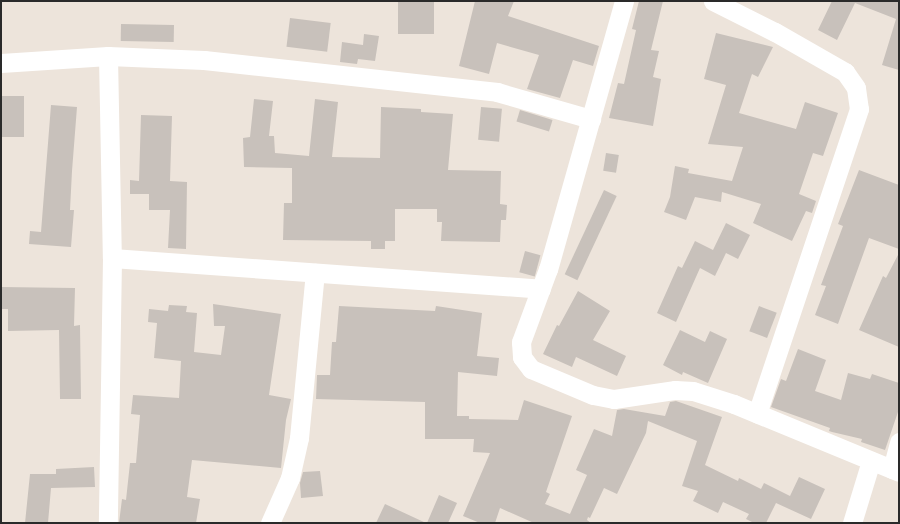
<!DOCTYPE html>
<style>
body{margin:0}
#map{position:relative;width:900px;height:524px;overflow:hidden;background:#ede4db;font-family:"Exo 2",sans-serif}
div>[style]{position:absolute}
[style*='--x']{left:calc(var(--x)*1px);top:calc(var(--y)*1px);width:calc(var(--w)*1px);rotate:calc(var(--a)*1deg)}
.building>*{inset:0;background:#c8c1bb;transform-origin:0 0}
.minor>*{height:19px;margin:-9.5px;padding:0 9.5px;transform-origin:9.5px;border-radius:9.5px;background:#fff}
span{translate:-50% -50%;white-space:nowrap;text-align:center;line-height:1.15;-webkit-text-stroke:5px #fff;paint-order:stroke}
.frame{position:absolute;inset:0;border:2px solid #2a2a2a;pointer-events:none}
</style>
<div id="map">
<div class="building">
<i style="left:398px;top:1px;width:36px;height:33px"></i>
<i style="clip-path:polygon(475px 1px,514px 1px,508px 16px,599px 46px,593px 66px,573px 60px,560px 98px,527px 89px,539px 55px,497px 43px,489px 74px,459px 66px)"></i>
<i style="clip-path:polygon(639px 1px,663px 1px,651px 50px,659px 51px,653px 77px,661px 79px,653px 126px,609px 118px,618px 83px,624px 84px,636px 30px,632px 29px)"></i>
<i style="clip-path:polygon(832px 1px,899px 1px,899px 70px,882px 65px,896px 19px,855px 3px,837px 40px,818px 30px)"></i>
<i style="left:290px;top:18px;width:41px;height:29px;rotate:7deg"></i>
<i style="left:121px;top:24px;width:53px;height:17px;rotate:1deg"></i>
<i style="clip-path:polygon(716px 33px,773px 47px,758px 77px,752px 74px,739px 113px,796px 129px,805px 102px,838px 113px,823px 156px,813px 153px,799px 194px,816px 201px,812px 213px,806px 211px,792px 241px,753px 223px,761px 204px,722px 192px,721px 202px,695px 197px,686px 220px,664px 212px,670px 197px,675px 166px,689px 169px,688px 173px,732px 181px,743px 147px,708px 144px,726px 85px,704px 79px)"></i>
<i style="clip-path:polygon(364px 34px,379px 36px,375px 61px,358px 59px,357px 64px,340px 62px,342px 42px,363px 45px)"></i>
<i style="left:1px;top:96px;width:23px;height:41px"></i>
<i style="clip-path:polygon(254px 99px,273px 101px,269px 136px,274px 136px,275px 153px,309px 156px,315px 99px,338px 102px,332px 157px,380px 158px,381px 107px,421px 109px,421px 112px,453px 114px,448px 170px,501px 171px,500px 204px,507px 205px,506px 220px,501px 220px,500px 242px,441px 241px,442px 222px,437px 222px,437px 209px,395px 209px,395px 241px,385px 241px,385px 249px,371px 249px,371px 241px,283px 240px,284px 203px,292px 203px,292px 168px,244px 167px,243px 138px,250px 137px)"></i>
<i style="clip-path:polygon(51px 105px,77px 107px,72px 171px,70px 210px,74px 210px,71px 247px,29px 244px,30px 231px,41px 232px)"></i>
<i style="left:481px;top:107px;width:21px;height:33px;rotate:5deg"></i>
<i style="left:520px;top:110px;width:34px;height:12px;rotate:17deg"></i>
<i style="clip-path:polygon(141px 115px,172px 116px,170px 181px,187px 182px,186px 249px,168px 248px,170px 210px,149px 210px,149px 194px,130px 194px,130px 180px,139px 181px)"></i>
<i style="left:606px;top:153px;width:13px;height:18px;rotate:9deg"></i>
<i style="clip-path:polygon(859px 170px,899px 185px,899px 249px,869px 238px,838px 324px,815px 315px,826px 286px,821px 285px,843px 226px,838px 224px)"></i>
<i style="left:604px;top:190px;width:14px;height:93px;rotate:25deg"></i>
<i style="clip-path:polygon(726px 223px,750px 235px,738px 259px,726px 253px,715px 276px,700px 268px,676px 322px,657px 313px,678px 266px,682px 268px,695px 241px,713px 250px)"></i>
<i style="left:525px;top:251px;width:16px;height:22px;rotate:15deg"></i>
<i style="clip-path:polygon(899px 253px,899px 347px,859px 330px,883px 276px,886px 278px)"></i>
<i style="clip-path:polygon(1px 287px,75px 288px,74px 326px,80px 325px,81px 399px,60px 399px,59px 330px,8px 331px,8px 309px,1px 309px)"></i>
<i style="clip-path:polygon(578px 291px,610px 311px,593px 340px,626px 356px,617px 376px,576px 357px,572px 367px,543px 354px,557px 325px,559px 326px)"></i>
<i style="clip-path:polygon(213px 304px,281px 314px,269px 395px,291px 399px,286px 420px,281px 468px,192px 460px,187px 497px,200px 499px,196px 523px,119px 523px,122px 499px,126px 500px,130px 463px,136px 463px,140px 415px,131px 414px,133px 395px,179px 398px,181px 361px,154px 358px,157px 323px,148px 322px,149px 309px,168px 311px,169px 305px,187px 306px,186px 312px,197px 313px,194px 352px,221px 355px,225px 326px,214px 326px)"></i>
<i style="clip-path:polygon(339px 306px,435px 311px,436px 306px,482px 313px,477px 356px,499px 358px,497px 376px,458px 372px,457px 416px,469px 416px,469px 419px,518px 420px,524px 400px,572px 416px,546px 492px,550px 494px,545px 504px,570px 514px,587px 475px,576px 470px,594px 429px,612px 436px,617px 410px,624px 409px,665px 416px,670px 402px,676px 401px,722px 417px,705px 465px,738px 481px,739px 478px,761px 489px,764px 483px,790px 496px,799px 477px,825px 489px,811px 519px,776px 503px,766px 523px,754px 523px,746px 519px,749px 514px,723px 502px,718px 513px,693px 501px,698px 491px,682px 486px,697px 441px,648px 421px,646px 433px,617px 494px,604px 488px,590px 518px,588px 517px,587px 520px,591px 523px,534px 523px,500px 508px,495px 523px,480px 523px,463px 516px,490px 453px,473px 452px,474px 439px,425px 439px,425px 402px,316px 399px,317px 375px,330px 375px,332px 342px,336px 342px)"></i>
<i style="left:759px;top:306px;width:19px;height:27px;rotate:21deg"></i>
<i style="clip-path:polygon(680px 330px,705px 342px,710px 331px,727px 339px,708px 383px,683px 372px,682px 375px,663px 365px)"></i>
<i style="clip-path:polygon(798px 349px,826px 360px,815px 391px,841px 400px,848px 373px,870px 379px,872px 374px,899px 383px,899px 409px,885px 450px,861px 442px,862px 439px,832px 432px,829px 431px,830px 428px,771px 407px,781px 379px,786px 381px)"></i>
<i style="clip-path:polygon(94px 467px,95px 487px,51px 488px,48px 523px,25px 523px,30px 474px,56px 474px,56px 469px)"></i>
<i style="clip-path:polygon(320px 471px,323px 496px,301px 498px,300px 483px,303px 472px)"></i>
<i style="clip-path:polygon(439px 495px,457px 503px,448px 523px,427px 523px)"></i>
<i style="clip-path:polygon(385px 504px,426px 523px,376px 523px)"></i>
</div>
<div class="minor">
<i style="--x:624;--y:1;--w:279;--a:105.8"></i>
<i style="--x:548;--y:269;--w:78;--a:110.3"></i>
<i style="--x:521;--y:342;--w:15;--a:86"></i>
<i style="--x:522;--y:357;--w:15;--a:53"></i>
<i style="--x:531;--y:369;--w:67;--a:22.8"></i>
<i style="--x:593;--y:395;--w:21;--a:11"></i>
<i style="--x:614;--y:399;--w:62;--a:-8.4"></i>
<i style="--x:675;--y:390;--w:18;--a:3"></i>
<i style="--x:693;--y:391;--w:43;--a:17.6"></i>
<i style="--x:734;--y:404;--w:178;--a:22.4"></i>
<i style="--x:713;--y:1;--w:69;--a:26.6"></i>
<i style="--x:775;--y:32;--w:81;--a:29.7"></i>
<i style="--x:845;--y:72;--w:19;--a:55"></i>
<i style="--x:856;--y:88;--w:21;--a:82"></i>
<i style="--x:859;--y:109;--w:321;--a:108.5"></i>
<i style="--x:108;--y:56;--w:202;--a:88.9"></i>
<i style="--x:112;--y:258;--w:265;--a:90.9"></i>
<i style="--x:1;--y:63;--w:107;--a:-3.7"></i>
<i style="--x:108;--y:56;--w:96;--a:2.4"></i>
<i style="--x:204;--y:60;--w:295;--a:6.2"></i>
<i style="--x:497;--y:92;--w:98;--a:16"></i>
<i style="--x:112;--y:258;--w:430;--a:4.1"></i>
<i style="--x:892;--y:469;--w:28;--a:-75"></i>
<i style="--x:270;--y:523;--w:49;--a:-66"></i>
<i style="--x:290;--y:478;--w:41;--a:-77.3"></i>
<i style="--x:299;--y:438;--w:166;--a:-84.5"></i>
<i style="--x:852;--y:523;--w:65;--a:-73"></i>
</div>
<div class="frame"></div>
</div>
